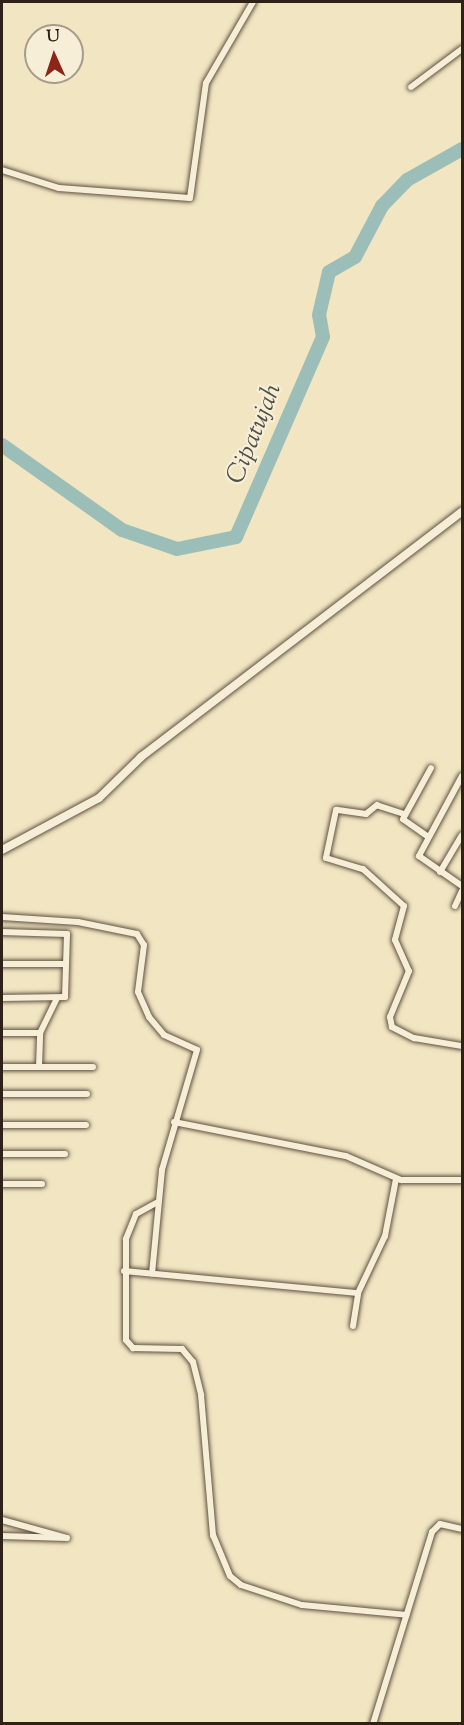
<!DOCTYPE html>
<style>
body{margin:0}
#map{position:relative;width:464px;height:1725px;overflow:hidden;background:#f2e5c1;font-family:"Sorts Mill Goudy",serif}
div>[style]{position:absolute}
[style*='--x']{left:calc(var(--x)*1px);top:calc(var(--y)*1px);width:calc(var(--w)*1px);rotate:calc(var(--a)*1deg)}
.river>*{height:14px;margin:-7px;padding:0 7px;transform-origin:7px;border-radius:7px;background:#9cbeb8}
.roads{filter:drop-shadow(0 0 2px #5f5242) drop-shadow(0 0 2px #5f5242)}
.street>*{height:6px;margin:-3px;padding:0 3px;transform-origin:3px;border-radius:3px;background:#f7eed7}
.secondary>*{height:8px;margin:-4px;padding:0 4px;transform-origin:4px;border-radius:4px;background:#f7eed7}
span{translate:-50% -50%;white-space:nowrap;text-align:center;line-height:1.15;-webkit-text-stroke:4.5px #f7eed7;paint-order:stroke}
.water-label{font-size:26px;color:#4f5048;font-style:italic}
.frame{position:absolute;inset:0;border:3px solid #2e2118;pointer-events:none}
.north{position:absolute;left:24px;top:24px;width:60px;height:60px;box-sizing:border-box;background:#f7eed7;border:2px solid #a79c8b;border-radius:50%;rotate:357deg;font-size:16px;font-weight:700;line-height:24px;text-align:center;color:#2e2118}
.north::after{content:'';display:block;margin:auto;width:21px;height:27px;background:#8f2418;clip-path:polygon(50% 0,100% 100%,50% 72%,0 100%)}
</style>
<div id="map">
<div class="river">
<i style="--x:2;--y:445;--w:147;--a:35.3"></i>
<i style="--x:122;--y:530;--w:58;--a:19.1"></i>
<i style="--x:177;--y:549;--w:60;--a:-11.5"></i>
<i style="--x:236;--y:537;--w:218;--a:-66.5"></i>
<i style="--x:323;--y:337;--w:22;--a:-100"></i>
<i style="--x:319;--y:315;--w:44;--a:-76.9"></i>
<i style="--x:329;--y:272;--w:30;--a:-30"></i>
<i style="--x:355;--y:257;--w:58;--a:-62.1"></i>
<i style="--x:382;--y:206;--w:36;--a:-46"></i>
<i style="--x:407;--y:180;--w:63;--a:-29.4"></i>
</div>
<div class="roads">
<div class="street">
<i style="--x:411;--y:87;--w:64;--a:-36.7"></i>
<i style="--x:2;--y:170;--w:60;--a:17.5"></i>
<i style="--x:59;--y:188;--w:131;--a:4.4"></i>
<i style="--x:190;--y:198;--w:116;--a:-82.1"></i>
<i style="--x:206;--y:83;--w:94;--a:-59.9"></i>
<i style="--x:462;--y:776;--w:91;--a:118.3"></i>
<i style="--x:419;--y:856;--w:52;--a:34.9"></i>
<i style="--x:404;--y:814;--w:28;--a:-162"></i>
<i style="--x:377;--y:805;--w:14;--a:141"></i>
<i style="--x:366;--y:814;--w:30;--a:-172"></i>
<i style="--x:336;--y:810;--w:49;--a:101.8"></i>
<i style="--x:326;--y:858;--w:39;--a:17"></i>
<i style="--x:363;--y:869;--w:55;--a:42.1"></i>
<i style="--x:404;--y:906;--w:35;--a:105"></i>
<i style="--x:395;--y:940;--w:34;--a:66"></i>
<i style="--x:409;--y:971;--w:50;--a:112.4"></i>
<i style="--x:390;--y:1017;--w:10;--a:79"></i>
<i style="--x:392;--y:1027;--w:25;--a:27"></i>
<i style="--x:414;--y:1038;--w:49;--a:9.5"></i>
<i style="--x:427;--y:836;--w:29;--a:-145"></i>
<i style="--x:403;--y:819;--w:58;--a:-61.2"></i>
<i style="--x:440;--y:872;--w:43;--a:-59.3"></i>
<i style="--x:455;--y:906;--w:17;--a:-65"></i>
<i style="--x:2;--y:917;--w:76;--a:3.8"></i>
<i style="--x:78;--y:922;--w:60;--a:11.5"></i>
<i style="--x:137;--y:934;--w:13;--a:58"></i>
<i style="--x:144;--y:945;--w:47;--a:97.3"></i>
<i style="--x:138;--y:992;--w:27;--a:66"></i>
<i style="--x:149;--y:1017;--w:23;--a:50"></i>
<i style="--x:164;--y:1035;--w:36;--a:24"></i>
<i style="--x:197;--y:1050;--w:125;--a:106.3"></i>
<i style="--x:162;--y:1170;--w:104;--a:95.5"></i>
<i style="--x:2;--y:932;--w:65;--a:1.8"></i>
<i style="--x:67;--y:934;--w:63;--a:91.8"></i>
<i style="--x:65;--y:997;--w:63;--a:179.1"></i>
<i style="--x:2;--y:964;--w:64;--a:0"></i>
<i style="--x:2;--y:1033;--w:38;--a:0"></i>
<i style="--x:2;--y:1067;--w:91;--a:0"></i>
<i style="--x:39;--y:1067;--w:34;--a:-88"></i>
<i style="--x:40;--y:1033;--w:39;--a:-64"></i>
<i style="--x:2;--y:1094;--w:85;--a:0"></i>
<i style="--x:174;--y:1122;--w:175;--a:11.2"></i>
<i style="--x:346;--y:1156;--w:60;--a:23.6"></i>
<i style="--x:401;--y:1180;--w:61;--a:0"></i>
<i style="--x:2;--y:1125;--w:84;--a:0"></i>
<i style="--x:2;--y:1154;--w:63;--a:0"></i>
<i style="--x:2;--y:1184;--w:40;--a:0"></i>
<i style="--x:156;--y:1203;--w:23;--a:151"></i>
<i style="--x:136;--y:1214;--w:27;--a:112"></i>
<i style="--x:126;--y:1239;--w:101;--a:90"></i>
<i style="--x:126;--y:1340;--w:11;--a:49"></i>
<i style="--x:133;--y:1348;--w:49;--a:1.2"></i>
<i style="--x:182;--y:1349;--w:17;--a:50"></i>
<i style="--x:193;--y:1362;--w:34;--a:76"></i>
<i style="--x:201;--y:1395;--w:141;--a:85.1"></i>
<i style="--x:213;--y:1535;--w:44;--a:67.5"></i>
<i style="--x:230;--y:1576;--w:14;--a:39"></i>
<i style="--x:241;--y:1585;--w:64;--a:18.2"></i>
<i style="--x:302;--y:1605;--w:105;--a:5.4"></i>
<i style="--x:124;--y:1271;--w:235;--a:5.4"></i>
<i style="--x:353;--y:1326;--w:33;--a:-81"></i>
<i style="--x:358;--y:1293;--w:63;--a:-64.7"></i>
<i style="--x:385;--y:1236;--w:58;--a:-79.1"></i>
<i style="--x:2;--y:1520;--w:67;--a:15.5"></i>
<i style="--x:67;--y:1538;--w:65;--a:-178.2"></i>
<i style="--x:373;--y:1724;--w:201;--a:-72.9"></i>
<i style="--x:432;--y:1532;--w:11;--a:-45"></i>
<i style="--x:440;--y:1524;--w:23;--a:13"></i>
</div>
<div class="secondary">
<i style="--x:2;--y:850;--w:110;--a:-28.2"></i>
<i style="--x:99;--y:798;--w:59;--a:-44.3"></i>
<i style="--x:141;--y:757;--w:404;--a:-37.4"></i>
</div>
</div>
<div class="water-label">
<span style="left:255px;top:434px;rotate:-68deg">Cipatujah</span>
</div>
<div class="frame"></div>
<div class="north">U</div>
</div>
